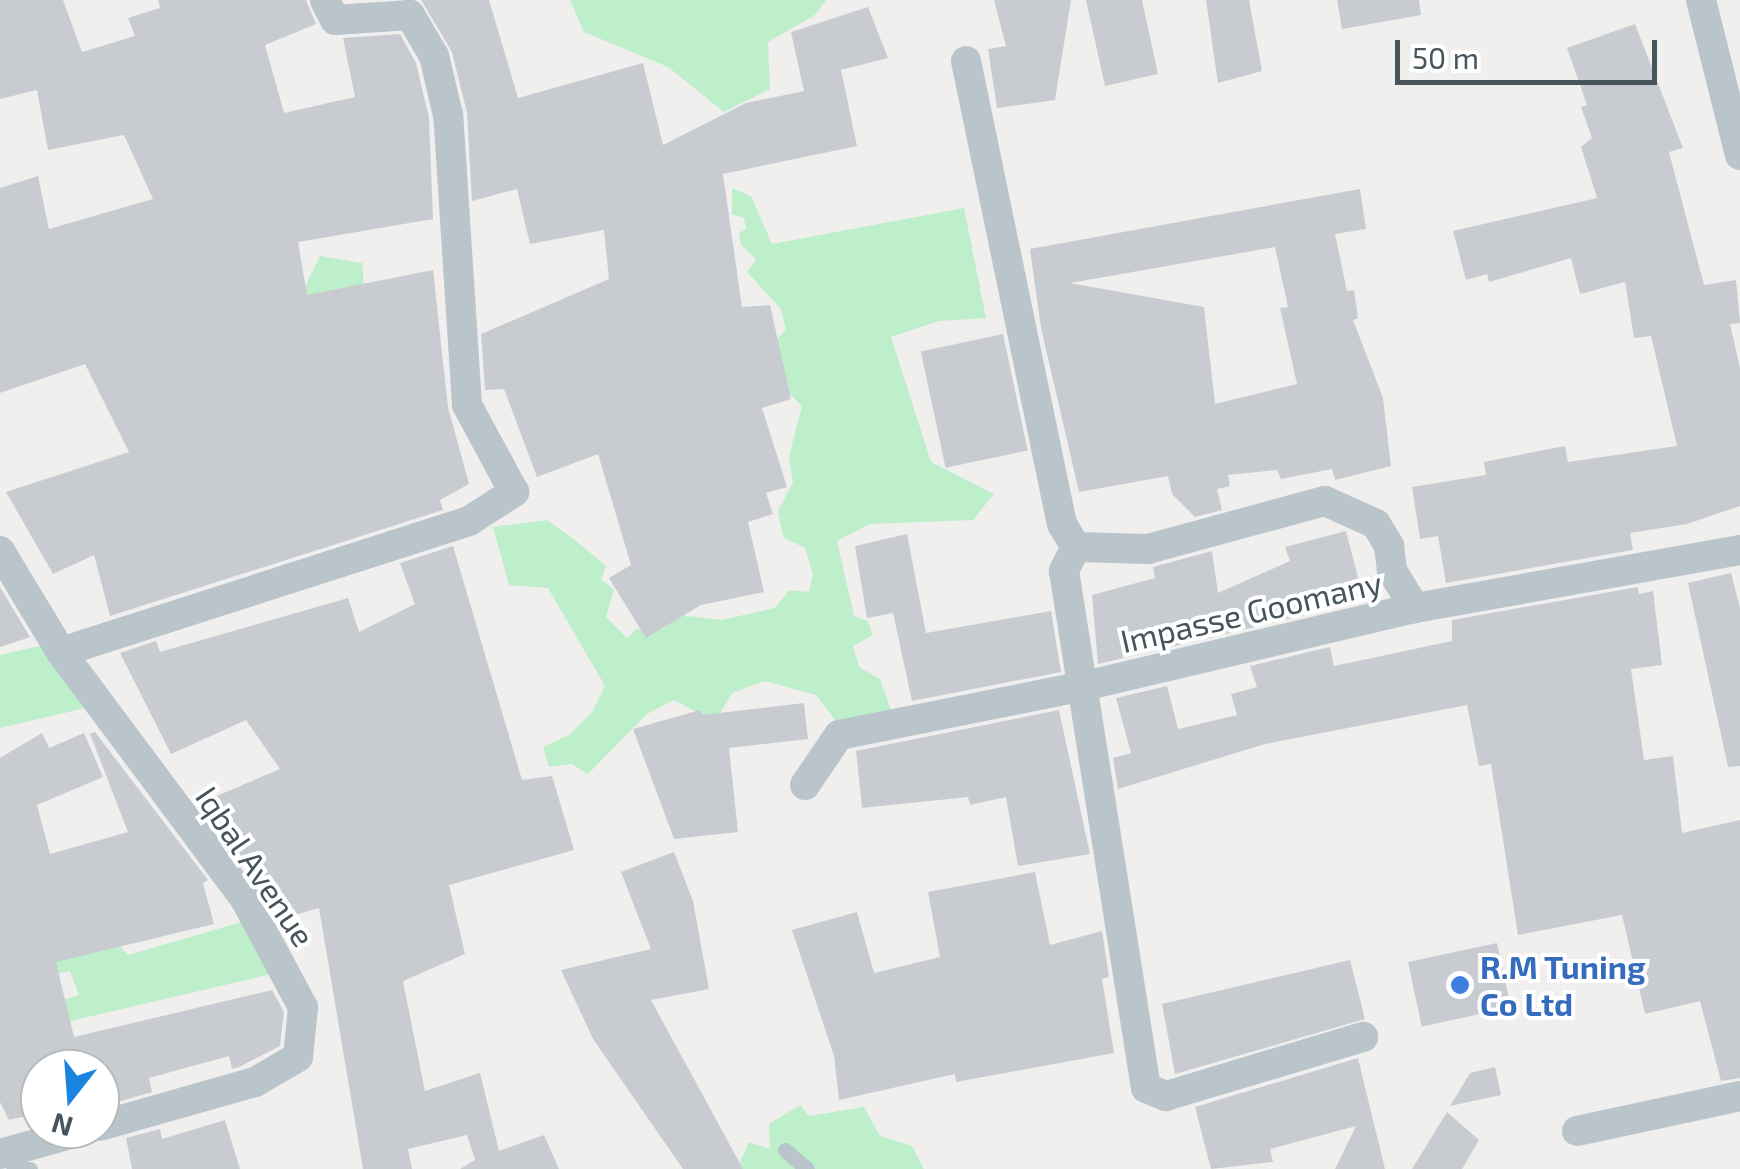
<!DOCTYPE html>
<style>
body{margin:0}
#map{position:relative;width:1740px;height:1169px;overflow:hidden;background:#f1eeee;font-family:"Exo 2",sans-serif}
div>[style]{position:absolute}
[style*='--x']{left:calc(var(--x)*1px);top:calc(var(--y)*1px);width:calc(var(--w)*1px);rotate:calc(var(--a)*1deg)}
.green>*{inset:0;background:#bcefca}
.building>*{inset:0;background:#c8ccd1;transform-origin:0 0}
.service>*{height:15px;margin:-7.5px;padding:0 7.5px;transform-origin:7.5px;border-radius:7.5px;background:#b9c4cb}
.minor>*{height:30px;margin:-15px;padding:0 15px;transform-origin:15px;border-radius:15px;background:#b9c4cb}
.dots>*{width:28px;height:28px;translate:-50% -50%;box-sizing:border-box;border:5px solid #fff;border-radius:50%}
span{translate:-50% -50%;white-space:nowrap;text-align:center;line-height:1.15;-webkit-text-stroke:8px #fff;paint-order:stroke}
.street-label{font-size:32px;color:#46545b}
.shop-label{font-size:32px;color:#366cbe;font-weight:700}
.left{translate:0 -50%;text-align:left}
.north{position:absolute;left:20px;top:1049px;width:100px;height:100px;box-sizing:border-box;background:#fff;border:2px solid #b5bbbd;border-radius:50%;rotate:197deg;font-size:28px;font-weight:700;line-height:40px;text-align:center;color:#46545b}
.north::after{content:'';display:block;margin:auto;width:35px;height:45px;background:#1985e0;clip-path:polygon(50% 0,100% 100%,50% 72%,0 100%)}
.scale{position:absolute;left:1395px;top:40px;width:262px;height:45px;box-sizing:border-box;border:5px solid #46545b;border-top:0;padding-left:12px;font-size:30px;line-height:35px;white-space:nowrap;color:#46545b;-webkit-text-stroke:8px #fff;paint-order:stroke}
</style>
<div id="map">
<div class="green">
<i style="clip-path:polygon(570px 0,826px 0,815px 15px,768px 42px,770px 89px,724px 112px,668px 67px,584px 32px)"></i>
<i style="clip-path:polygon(732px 188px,751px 196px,772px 244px,964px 208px,986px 318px,939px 321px,891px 337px,931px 462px,994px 494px,973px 520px,870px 524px,837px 541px,854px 616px,868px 621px,873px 635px,853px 646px,859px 667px,880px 679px,895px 721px,838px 724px,816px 695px,765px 681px,732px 693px,715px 722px,674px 700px,647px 714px,588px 774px,572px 764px,549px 767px,543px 747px,569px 735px,592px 712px,605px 686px,548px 588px,509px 585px,493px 527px,547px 520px,575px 540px,606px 566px,601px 579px,614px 590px,606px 617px,627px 638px,637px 629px,664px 629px,672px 614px,721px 620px,775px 608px,789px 590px,809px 592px,813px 574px,805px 548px,783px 537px,778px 511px,793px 482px,789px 456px,802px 406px,779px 383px,768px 348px,786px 330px,781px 309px,747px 272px,756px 259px,741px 245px,739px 233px,746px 229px,744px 218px,732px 214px)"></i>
<i style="clip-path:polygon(320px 256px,362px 263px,370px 357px,300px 297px)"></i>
<i style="clip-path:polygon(52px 643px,94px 706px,0 728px,0 655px)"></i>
<i style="clip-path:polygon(252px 919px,281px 972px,66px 1022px,60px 1001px,79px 995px,70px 971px,0 986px,0 971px,113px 939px,128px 955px)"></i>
<i style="clip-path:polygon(800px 1105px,809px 1116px,864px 1107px,880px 1136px,912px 1146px,924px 1169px,737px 1169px,749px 1142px,770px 1149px,769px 1124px)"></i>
</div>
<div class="building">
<i style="clip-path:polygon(0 0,63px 0,82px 52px,135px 36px,128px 18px,160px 8px,158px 0,306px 0,316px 24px,265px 45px,284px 113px,355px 97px,343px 38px,400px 34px,416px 63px,429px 118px,433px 219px,298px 242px,307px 295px,433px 270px,448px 407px,469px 484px,440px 500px,443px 510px,110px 616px,94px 555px,53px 574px,6px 492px,129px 452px,85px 364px,0 393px,0 188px,38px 176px,49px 229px,153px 199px,124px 135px,48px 150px,37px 90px,0 99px)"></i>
<i style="clip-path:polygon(421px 0,489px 0,518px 98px,643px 63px,663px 145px,746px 103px,804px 91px,791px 32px,868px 7px,888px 58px,841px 70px,857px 146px,723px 174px,742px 307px,770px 305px,791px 399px,762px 408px,787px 487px,766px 493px,773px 514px,748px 522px,764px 592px,701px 605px,646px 638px,609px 578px,631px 565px,598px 454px,537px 477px,504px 389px,485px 390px,481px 334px,609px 279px,604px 230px,530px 244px,517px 189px,472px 201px,467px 113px,452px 52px)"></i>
<i style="clip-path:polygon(994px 0,1071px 0,1055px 100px,997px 108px,988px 49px,1006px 46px)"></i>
<i style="clip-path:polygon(1086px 0,1142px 0,1158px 74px,1105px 86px)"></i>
<i style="clip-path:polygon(1206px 0,1249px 0,1262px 71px,1218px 83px)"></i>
<i style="clip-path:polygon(1337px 0,1419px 0,1421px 15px,1342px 29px)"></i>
<i style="clip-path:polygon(1635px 24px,1683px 148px,1669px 152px,1704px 285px,1736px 280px,1740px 323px,1730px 324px,1740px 368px,1740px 506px,1687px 524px,1630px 533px,1633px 550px,1446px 583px,1438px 536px,1420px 539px,1412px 487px,1486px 475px,1484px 462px,1565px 446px,1568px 462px,1677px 446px,1651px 336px,1634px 338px,1625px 282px,1580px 294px,1571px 258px,1489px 282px,1487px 274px,1466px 280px,1453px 231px,1597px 198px,1581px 147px,1592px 138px,1581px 107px,1587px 105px,1567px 48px)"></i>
<i style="clip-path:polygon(evenodd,1360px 189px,1366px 229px,1335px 234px,1347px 291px,1354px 290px,1358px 318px,1353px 320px,1383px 398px,1391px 466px,1335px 480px,1332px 469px,1281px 479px,1277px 470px,1228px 475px,1230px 486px,1217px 489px,1222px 510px,1195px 517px,1172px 494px,1168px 476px,1079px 492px,1041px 328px,1030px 249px,1360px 189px,1275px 247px,1288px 307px,1280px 308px,1297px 384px,1215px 404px,1204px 307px,1070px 283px,1275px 247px)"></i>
<i style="left:1003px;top:334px;width:119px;height:84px;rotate:78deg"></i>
<i style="clip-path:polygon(1346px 531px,1364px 601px,1098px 664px,1092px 595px,1155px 578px,1153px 567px,1212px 551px,1218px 593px,1290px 561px,1285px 547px)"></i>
<i style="clip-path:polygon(907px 534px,926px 633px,1051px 611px,1061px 672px,912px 701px,893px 613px,867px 618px,855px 546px)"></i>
<i style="clip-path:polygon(453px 546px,522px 780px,552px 776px,574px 850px,449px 885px,465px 954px,403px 981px,425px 1091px,480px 1073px,499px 1151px,544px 1135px,559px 1169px,460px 1169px,475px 1160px,467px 1135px,408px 1149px,412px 1169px,363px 1169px,319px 908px,277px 920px,251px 859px,242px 863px,198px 804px,280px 769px,246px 720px,171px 754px,120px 653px,156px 641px,160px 652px,348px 598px,359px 632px,415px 604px,400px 563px)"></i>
<i style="clip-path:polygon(1731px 573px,1740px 608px,1740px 766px,1728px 767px,1688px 583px)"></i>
<i style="clip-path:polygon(0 587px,30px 637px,0 647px)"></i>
<i style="clip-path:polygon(1638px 587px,1639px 594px,1653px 591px,1662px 665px,1631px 669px,1644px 760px,1673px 756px,1682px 833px,1740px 820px,1740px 1078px,1721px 1081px,1700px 1001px,1645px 1014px,1622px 915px,1518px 935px,1491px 764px,1479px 766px,1467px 705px,1265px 744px,1118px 789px,1113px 758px,1131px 753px,1116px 698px,1167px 686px,1178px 729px,1237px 715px,1231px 694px,1257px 687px,1250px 666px,1330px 647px,1334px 666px,1452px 641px,1452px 620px)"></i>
<i style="clip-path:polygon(804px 703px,808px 739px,729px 748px,738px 832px,674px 839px,633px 729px,700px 710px,702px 715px)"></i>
<i style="clip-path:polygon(1059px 710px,1090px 854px,1018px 866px,1006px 797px,970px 805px,968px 797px,862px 808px,856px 751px)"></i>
<i style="clip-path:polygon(95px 732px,208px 880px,203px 883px,214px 924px,56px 962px,74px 1037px,272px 990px,284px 1012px,280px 1046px,239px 1067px,232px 1069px,229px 1056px,149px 1078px,152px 1092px,118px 1102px,110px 1069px,40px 1069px,40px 1113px,9px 1120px,0 1102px,0 758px,42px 733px,49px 748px,84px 733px,103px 777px,37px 805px,50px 854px,128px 832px,90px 734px)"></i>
<i style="clip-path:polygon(674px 852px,693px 901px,709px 989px,651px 1000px,743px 1169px,683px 1169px,593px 1039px,561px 970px,651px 949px,621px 872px)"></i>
<i style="clip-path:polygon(1035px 872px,1050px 945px,1102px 931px,1109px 977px,1102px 979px,1114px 1053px,956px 1082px,955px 1074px,839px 1100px,834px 1056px,792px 930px,857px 912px,874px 973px,940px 957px,928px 892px)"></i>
<i style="left:1497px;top:943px;width:66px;height:91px;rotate:78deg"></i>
<i style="clip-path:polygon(1350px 960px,1365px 1019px,1175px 1074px,1162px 1004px)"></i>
<i style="clip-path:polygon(1358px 1058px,1385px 1169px,1335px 1169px,1356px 1126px,1270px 1149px,1273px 1162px,1211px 1169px,1195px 1107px)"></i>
<i style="clip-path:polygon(1495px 1067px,1501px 1095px,1450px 1106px,1470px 1073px)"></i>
<i style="clip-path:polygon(1447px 1112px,1479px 1140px,1462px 1169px,1412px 1169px)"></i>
<i style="clip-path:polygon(225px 1120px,240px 1169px,132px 1169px,126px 1138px,160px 1129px,162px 1139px)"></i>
</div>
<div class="service">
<i style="--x:785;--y:1150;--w:29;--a:41"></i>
<i style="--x:13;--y:1169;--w:17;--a:0"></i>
</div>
<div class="minor">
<i style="--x:1701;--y:0;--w:160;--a:75.9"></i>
<i style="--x:966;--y:61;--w:473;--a:78.3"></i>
<i style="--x:1062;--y:524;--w:27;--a:59"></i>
<i style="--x:1076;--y:547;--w:72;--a:1.6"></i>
<i style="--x:1148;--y:549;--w:183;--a:-15.2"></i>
<i style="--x:1325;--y:501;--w:56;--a:24.3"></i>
<i style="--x:1376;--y:524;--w:26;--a:59"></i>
<i style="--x:1389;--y:546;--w:25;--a:83"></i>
<i style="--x:1392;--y:571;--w:44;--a:58.1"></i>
<i style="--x:1076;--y:547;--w:27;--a:117"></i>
<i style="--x:1064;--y:571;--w:523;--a:80.99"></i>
<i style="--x:1146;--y:1088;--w:22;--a:22"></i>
<i style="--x:1166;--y:1096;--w:206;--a:-16.7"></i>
<i style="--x:0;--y:551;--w:118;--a:58.9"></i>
<i style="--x:61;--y:652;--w:308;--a:53.3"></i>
<i style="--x:245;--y:899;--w:123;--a:61.8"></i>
<i style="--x:303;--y:1007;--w:50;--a:95.7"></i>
<i style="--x:298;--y:1057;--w:50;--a:149.8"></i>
<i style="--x:255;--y:1082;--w:161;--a:164.2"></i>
<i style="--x:61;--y:652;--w:429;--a:-17.8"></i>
<i style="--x:469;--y:521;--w:54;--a:-32.8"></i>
<i style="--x:514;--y:492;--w:99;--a:-118.4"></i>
<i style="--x:467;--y:405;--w:291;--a:-93.7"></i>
<i style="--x:448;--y:115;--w:61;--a:-103.3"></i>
<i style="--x:434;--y:56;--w:48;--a:-120.3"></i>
<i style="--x:410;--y:15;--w:75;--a:176.2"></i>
<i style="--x:335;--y:20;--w:22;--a:-117"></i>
<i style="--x:805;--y:785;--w:60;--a:-55.8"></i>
<i style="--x:839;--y:735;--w:246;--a:-11.3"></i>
<i style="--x:1080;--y:687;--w:344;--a:-13.3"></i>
<i style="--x:1415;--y:608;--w:330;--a:-10.1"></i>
<i style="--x:1577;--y:1131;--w:167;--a:-12.1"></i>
<i style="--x:0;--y:1154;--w:91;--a:-15.9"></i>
</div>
<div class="dots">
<i style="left:1460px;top:985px;background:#3f7fe0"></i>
</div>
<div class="street-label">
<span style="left:1251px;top:611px;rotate:-13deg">Impasse Goomany</span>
<span style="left:256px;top:866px;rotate:56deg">Iqbal Avenue</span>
</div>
<div class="shop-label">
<span class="left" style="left:1480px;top:985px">R.M Tuning<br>Co Ltd</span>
</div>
<div class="north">N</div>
<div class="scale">50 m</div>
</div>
